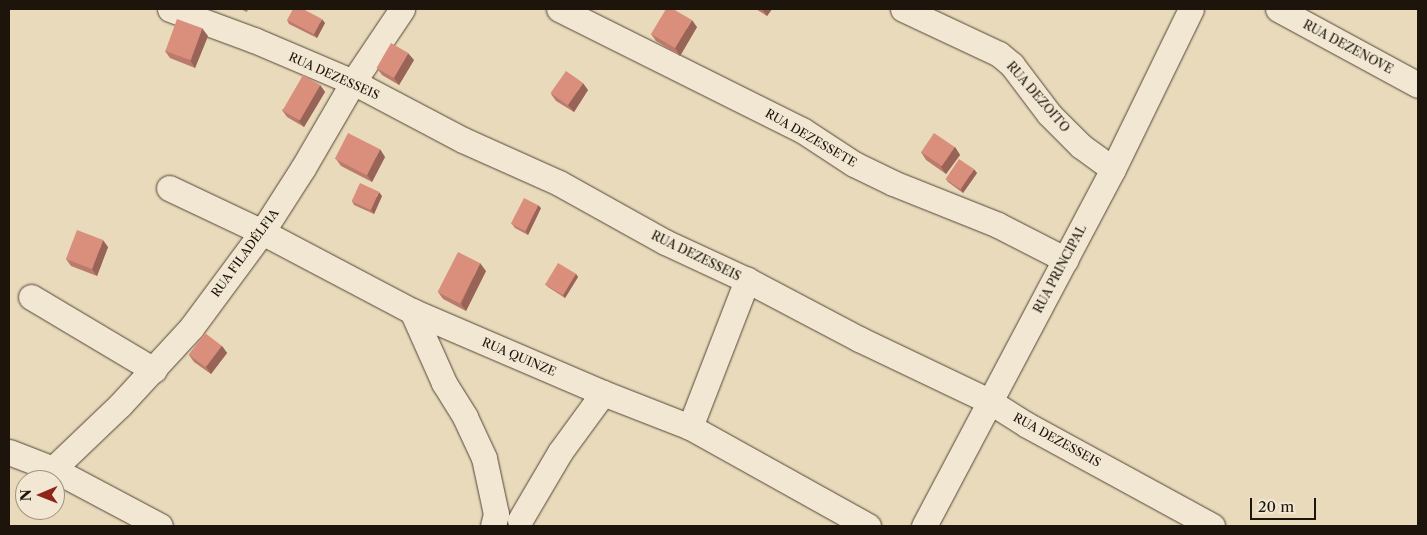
<!DOCTYPE html>
<meta charset="utf-8">
<style>
body{margin:0}
#map{position:relative;width:1427px;height:535px;overflow:hidden;background:#e9dabb;font-family:"Libre Caslon Text",serif}
div>[style]{position:absolute}
[style*='--x']{left:calc(var(--x)*1px);top:calc(var(--y)*1px);width:calc(var(--w)*1px);rotate:calc(var(--a)*1deg)}
.roads{filter:drop-shadow(0 0 1px #504637) drop-shadow(0 0 1px #504637)}
.street>*{height:25px;margin:-12.5px;padding:0 12.5px;transform-origin:12.5px;border-radius:12.5px;background:#f1e7d3}
.wall>*{inset:0;background:#bb7b6c}
.shaded-wall>*{inset:0;background:#996458}
.building>*{inset:0;background:#da8f7d;transform-origin:0 0}
span{translate:-50% -50%;white-space:nowrap;text-align:center;line-height:1.15;-webkit-text-stroke:4px #f1e7d3;paint-order:stroke}
.street-label{font-size:12px;color:#1d140b}
.frame{position:absolute;inset:0;border:10px solid #1d140b;pointer-events:none}
.north{position:absolute;left:15px;top:470px;width:50px;height:50px;box-sizing:border-box;background:#f1e7d3;border:1px solid #9c9383;border-radius:50%;rotate:269deg;font-size:14px;font-weight:700;line-height:20px;text-align:center;color:#1d140b}
.north::after{content:'';display:block;margin:auto;width:18px;height:22px;background:#8f2418;clip-path:polygon(50% 0,100% 100%,50% 72%,0 100%)}
.scale{position:absolute;left:1250px;top:498px;width:66px;height:22px;box-sizing:border-box;border:2px solid #1d140b;border-top:0;padding-left:6px;font-size:15px;line-height:18px;white-space:nowrap;color:#1d140b;-webkit-text-stroke:4px #f1e7d3;paint-order:stroke}
</style>
<div id="map">
<div class="roads">
<div class="street">
<i style="--x:170;--y:9;--w:90;--a:20.3"></i>
<i style="--x:254;--y:40;--w:108;--a:23"></i>
<i style="--x:353;--y:82;--w:124;--a:27.8"></i>
<i style="--x:463;--y:140;--w:105;--a:24.1"></i>
<i style="--x:559;--y:183;--w:121;--a:29.1"></i>
<i style="--x:665;--y:242;--w:90;--a:24.9"></i>
<i style="--x:747;--y:280;--w:127;--a:27.8"></i>
<i style="--x:859;--y:339;--w:144;--a:25.5"></i>
<i style="--x:989;--y:401;--w:45;--a:32.3"></i>
<i style="--x:1027;--y:425;--w:211;--a:28.6"></i>
<i style="--x:559;--y:9;--w:271;--a:26.5"></i>
<i style="--x:802;--y:130;--w:62;--a:33.2"></i>
<i style="--x:854;--y:164;--w:43;--a:26"></i>
<i style="--x:893;--y:183;--w:113;--a:21.8"></i>
<i style="--x:998;--y:225;--w:76;--a:27.2"></i>
<i style="--x:903;--y:9;--w:106;--a:25.1"></i>
<i style="--x:999;--y:54;--w:17;--a:40"></i>
<i style="--x:1012;--y:65;--w:61;--a:52.9"></i>
<i style="--x:1049;--y:114;--w:45;--a:45"></i>
<i style="--x:1081;--y:146;--w:39;--a:36"></i>
<i style="--x:1278;--y:9;--w:159;--a:28.5"></i>
<i style="--x:169;--y:188;--w:103;--a:25.3"></i>
<i style="--x:262;--y:232;--w:170;--a:27.8"></i>
<i style="--x:412;--y:311;--w:208;--a:23.2"></i>
<i style="--x:603;--y:393;--w:93;--a:21.3"></i>
<i style="--x:690;--y:427;--w:204;--a:29.1"></i>
<i style="--x:31;--y:297;--w:143;--a:30.7"></i>
<i style="--x:412;--y:311;--w:79;--a:66"></i>
<i style="--x:444;--y:383;--w:40;--a:58"></i>
<i style="--x:465;--y:417;--w:45;--a:65.1"></i>
<i style="--x:484;--y:458;--w:57;--a:77.9"></i>
<i style="--x:496;--y:514;--w:12;--a:104"></i>
<i style="--x:690;--y:427;--w:158;--a:-68.8"></i>
<i style="--x:9;--y:452;--w:47;--a:21.1"></i>
<i style="--x:53;--y:469;--w:121;--a:28"></i>
<i style="--x:53;--y:469;--w:93;--a:-43.7"></i>
<i style="--x:120;--y:405;--w:105;--a:-47.3"></i>
<i style="--x:191;--y:328;--w:119;--a:-53.5"></i>
<i style="--x:262;--y:232;--w:76;--a:-57.4"></i>
<i style="--x:303;--y:168;--w:99;--a:-59.8"></i>
<i style="--x:353;--y:82;--w:88;--a:-56.1"></i>
<i style="--x:520;--y:520;--w:79;--a:-59.5"></i>
<i style="--x:560;--y:452;--w:73;--a:-53.9"></i>
<i style="--x:924;--y:526;--w:404;--a:-62.1"></i>
<i style="--x:1113;--y:169;--w:178;--a:-64"></i>
</div>
</div>
<div class="wall">
<i style="clip-path:polygon(240px 9px,248px 9px,247px 12px)"></i>
<i style="clip-path:polygon(756px 9px,772px 9px,767px 16px)"></i>
<i style="clip-path:polygon(287px 20px,325px 23px,317px 38px,289px 24px)"></i>
<i style="clip-path:polygon(697px 27px,680px 56px,656px 41px,651px 34px)"></i>
<i style="clip-path:polygon(208px 36px,195px 68px,170px 58px,165px 51px)"></i>
<i style="clip-path:polygon(414px 60px,399px 85px,382px 75px,377px 68px)"></i>
<i style="clip-path:polygon(320px 85px,325px 92px,304px 127px,287px 117px,282px 110px)"></i>
<i style="clip-path:polygon(588px 90px,574px 112px,556px 101px,551px 94px)"></i>
<i style="clip-path:polygon(955px 147px,960px 155px,946px 174px,926px 160px,921px 152px)"></i>
<i style="clip-path:polygon(385px 157px,372px 182px,341px 166px,336px 159px)"></i>
<i style="clip-path:polygon(977px 173px,963px 193px,948px 182px,946px 179px)"></i>
<i style="clip-path:polygon(382px 196px,374px 214px,354px 205px,352px 201px)"></i>
<i style="clip-path:polygon(541px 208px,528px 235px,515px 228px,512px 224px)"></i>
<i style="clip-path:polygon(108px 247px,97px 276px,71px 266px,66px 259px)"></i>
<i style="clip-path:polygon(486px 271px,466px 311px,443px 299px,438px 292px)"></i>
<i style="clip-path:polygon(576px 274px,578px 277px,565px 298px,548px 287px,545px 284px)"></i>
<i style="clip-path:polygon(222px 346px,227px 353px,211px 374px,194px 362px,189px 355px)"></i>
</div>
<div class="shaded-wall">
<i style="clip-path:polygon(762px 9px,772px 9px,767px 16px)"></i>
<i style="clip-path:polygon(322px 19px,325px 23px,317px 38px,314px 34px)"></i>
<i style="clip-path:polygon(692px 20px,697px 27px,680px 56px,675px 48px)"></i>
<i style="clip-path:polygon(202px 28px,208px 36px,195px 68px,190px 60px)"></i>
<i style="clip-path:polygon(408px 53px,414px 60px,399px 85px,394px 78px)"></i>
<i style="clip-path:polygon(583px 83px,588px 90px,574px 112px,568px 105px)"></i>
<i style="clip-path:polygon(320px 85px,325px 92px,304px 127px,298px 120px)"></i>
<i style="clip-path:polygon(955px 147px,960px 155px,946px 174px,941px 167px)"></i>
<i style="clip-path:polygon(380px 149px,385px 157px,372px 182px,367px 175px)"></i>
<i style="clip-path:polygon(974px 169px,977px 173px,963px 193px,961px 189px)"></i>
<i style="clip-path:polygon(379px 192px,382px 196px,374px 214px,371px 210px)"></i>
<i style="clip-path:polygon(538px 205px,541px 208px,528px 235px,526px 231px)"></i>
<i style="clip-path:polygon(103px 240px,108px 247px,97px 276px,92px 269px)"></i>
<i style="clip-path:polygon(480px 263px,486px 271px,466px 311px,461px 304px)"></i>
<i style="clip-path:polygon(576px 274px,578px 277px,565px 298px,562px 294px)"></i>
<i style="clip-path:polygon(222px 346px,227px 353px,211px 374px,206px 367px)"></i>
</div>
<div class="building">
<i style="clip-path:polygon(293px 9px,303px 9px,322px 19px,314px 34px,287px 20px)"></i>
<i style="clip-path:polygon(666px 9px,673px 9px,692px 20px,675px 48px,651px 34px)"></i>
<i style="left:177px;top:19px;width:27px;height:34px;rotate:20deg"></i>
<i style="left:391px;top:43px;width:20px;height:29px;rotate:30deg"></i>
<i style="left:566px;top:71px;width:21px;height:27px;rotate:35deg"></i>
<i style="left:303px;top:75px;width:20px;height:41px;rotate:30deg"></i>
<i style="left:348px;top:133px;width:36px;height:29px;rotate:27deg"></i>
<i style="left:934px;top:133px;width:25px;height:23px;rotate:34deg"></i>
<i style="left:959px;top:159px;width:18px;height:24px;rotate:34deg"></i>
<i style="left:360px;top:183px;width:21px;height:20px;rotate:25deg"></i>
<i style="left:524px;top:198px;width:16px;height:29px;rotate:27deg"></i>
<i style="left:77px;top:230px;width:28px;height:31px;rotate:21deg"></i>
<i style="left:458px;top:252px;width:25px;height:45px;rotate:27deg"></i>
<i style="left:558px;top:263px;width:21px;height:25px;rotate:31deg"></i>
<i style="left:205px;top:333px;width:21px;height:27px;rotate:37deg"></i>
</div>
<div class="street-label">
<span style="left:1348px;top:47px;rotate:28deg">RUA DEZENOVE</span>
<span style="left:334px;top:76px;rotate:24deg">RUA DEZESSEIS</span>
<span style="left:1038px;top:97px;rotate:49deg">RUA DEZOITO</span>
<span style="left:811px;top:138px;rotate:30deg">RUA DEZESSETE</span>
<span style="left:245px;top:253px;rotate:-54deg">RUA FILADÉLFIA</span>
<span style="left:696px;top:256px;rotate:26deg">RUA DEZESSEIS</span>
<span style="left:1060px;top:269px;rotate:-62deg">RUA PRINCIPAL</span>
<span style="left:519px;top:357px;rotate:23deg">RUA QUINZE</span>
<span style="left:1057px;top:440px;rotate:29deg">RUA DEZESSEIS</span>
</div>
<div class="frame"></div>
<div class="north">N</div>
<div class="scale">20 m</div>
</div>
